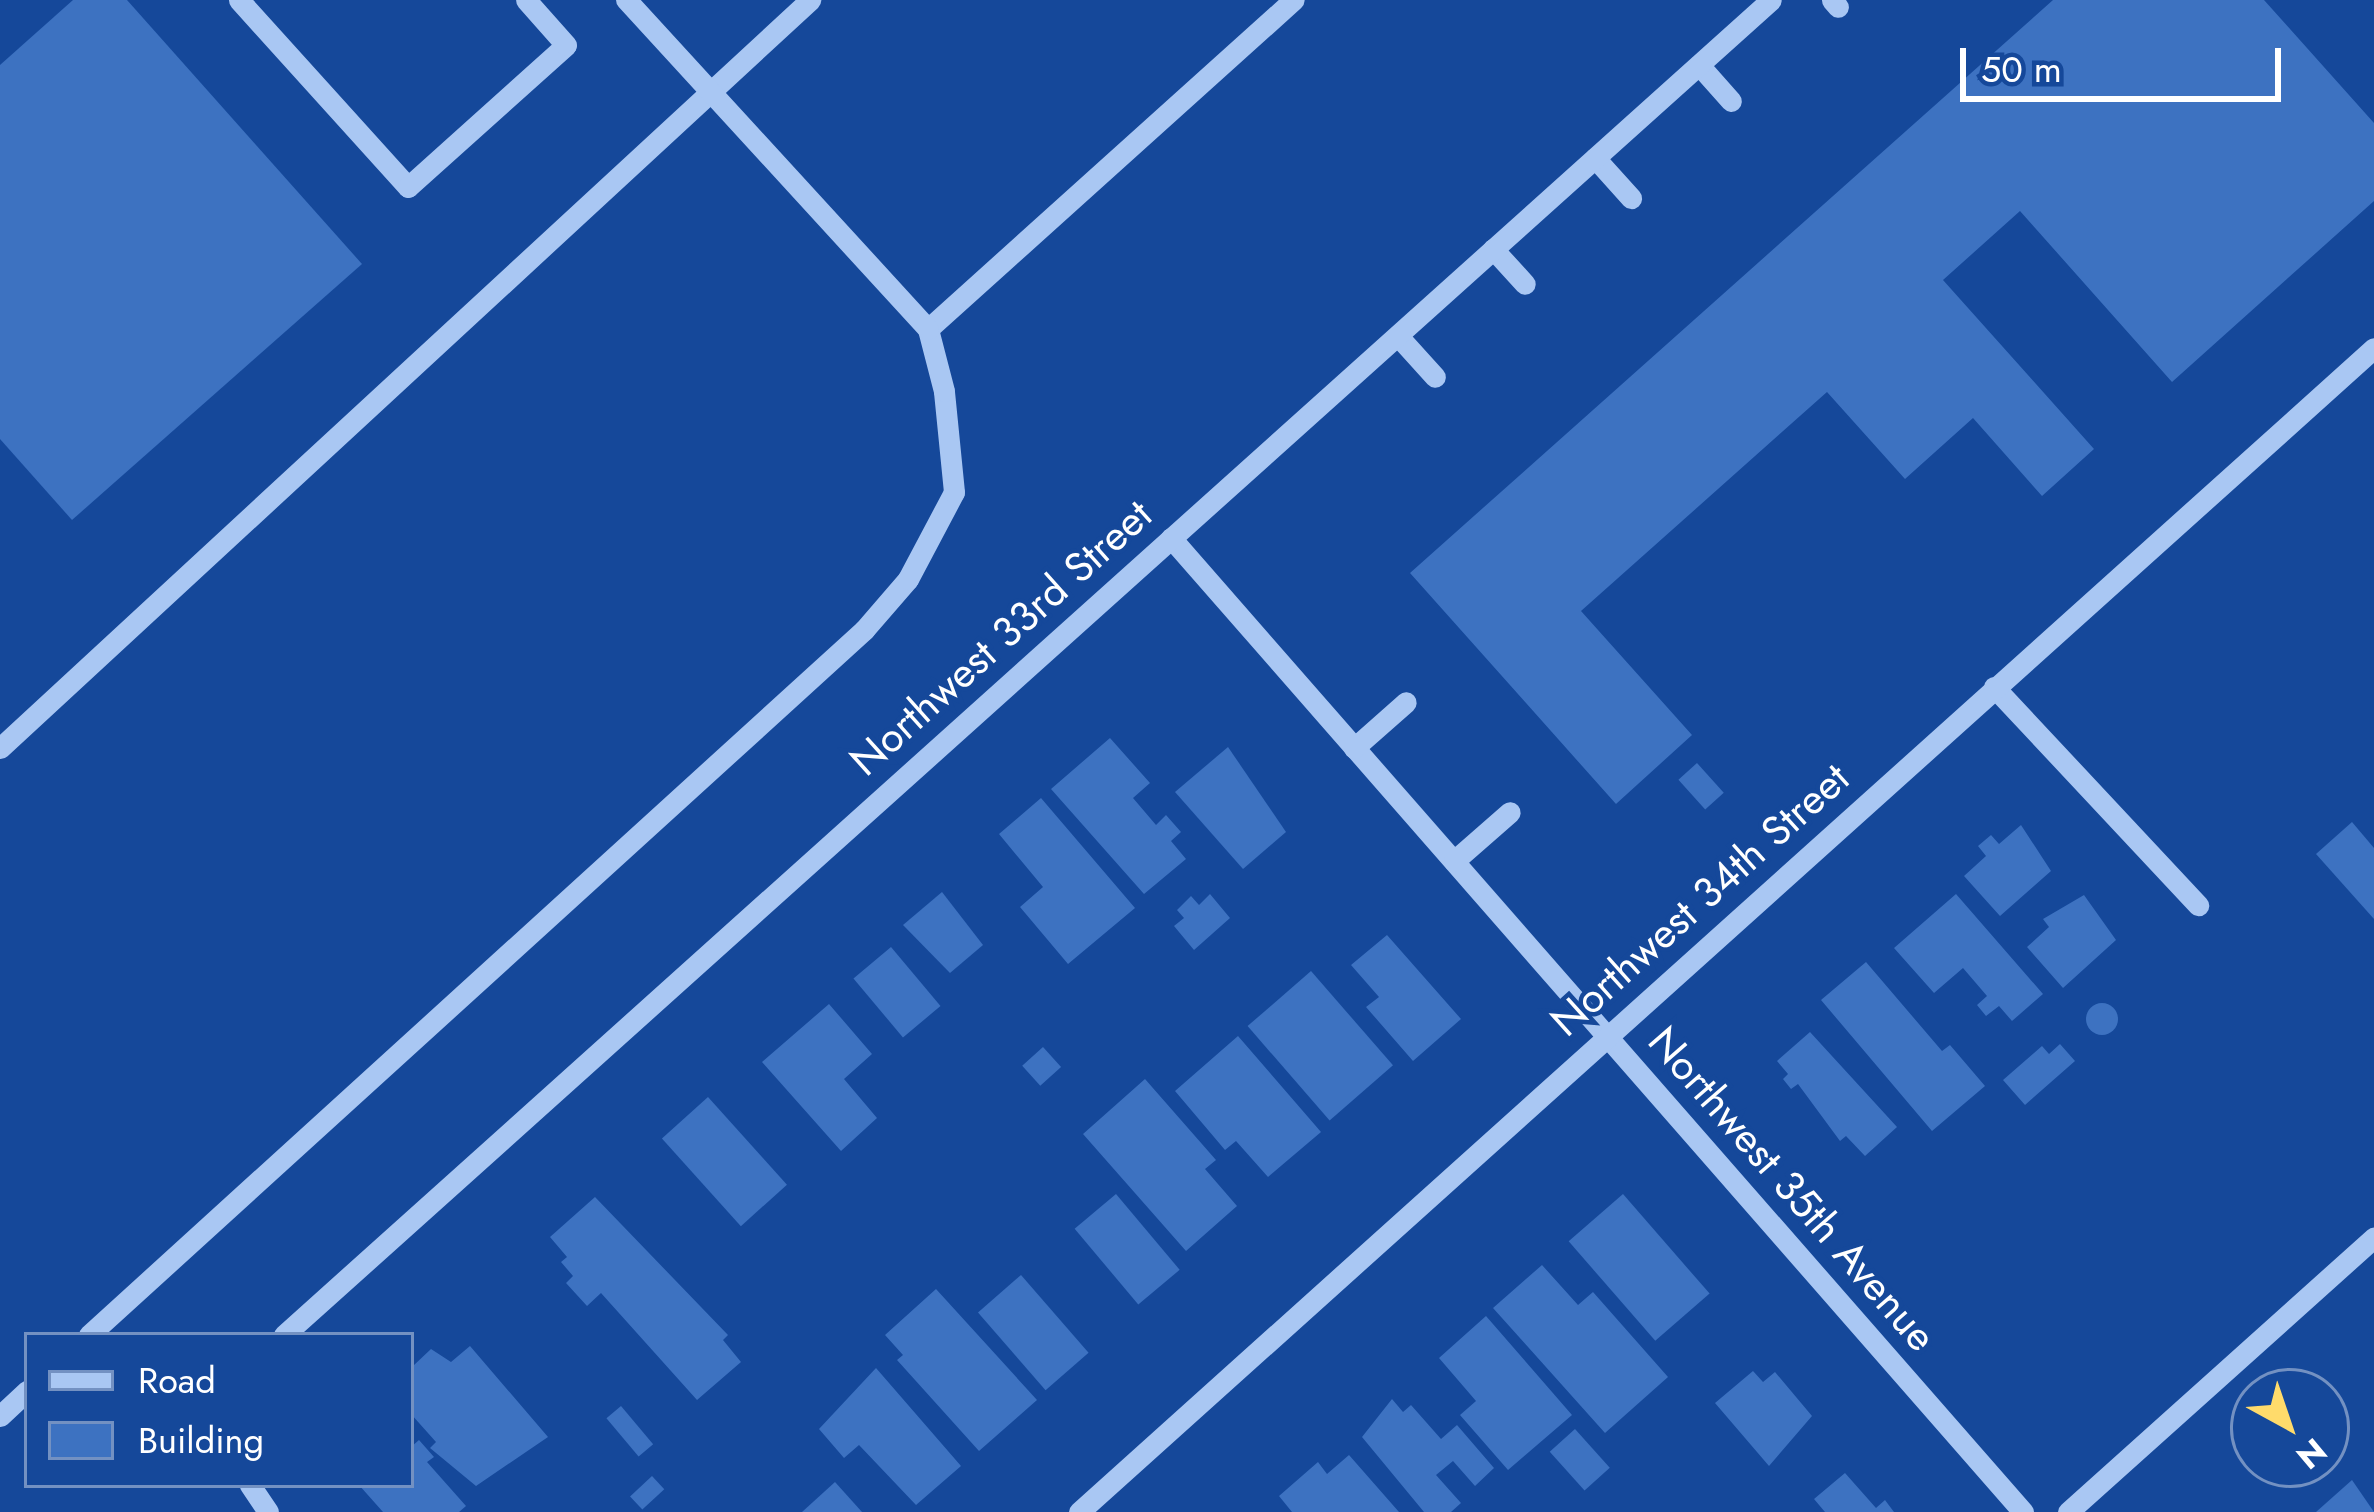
<!DOCTYPE html>
<style>
body{margin:0}
#map{position:relative;width:2374px;height:1512px;overflow:hidden;background:#15489a;font-family:Jost,sans-serif}
div>[style]{position:absolute}
[style*='--x']{left:calc(var(--x)*1px);top:calc(var(--y)*1px);width:calc(var(--w)*1px);rotate:calc(var(--a)*1deg)}
.building>*{inset:0;background:#3d72c1;transform-origin:0 0}
.round{border-radius:50%}
.minor>*{height:21px;margin:-10.5px;padding:0 10.5px;transform-origin:10.5px;border-radius:10.5px;background:#a9c7f3}
span{translate:-50% -50%;white-space:nowrap;text-align:center;line-height:1.15;-webkit-text-stroke:9px #15489a;paint-order:stroke}
.street-label{font-size:42px;color:#fff}
.legend{position:absolute;left:24px;top:1332px;width:390px;height:156px;box-sizing:border-box;background:#15489a;border:3px solid #7391c2;margin:0;padding:15px 21px;list-style:none;font-size:36px;color:#fff}
.legend li{display:flex;align-items:center;gap:24px;height:60px}
.legend b{width:60px;border:3px solid #7391c2}
.north{position:absolute;left:2230px;top:1368px;width:120px;height:120px;box-sizing:border-box;background:#15489a;border:3px solid #7391c2;border-radius:50%;rotate:140deg;font-size:33px;font-weight:700;line-height:48px;text-align:center;color:#fff}
.north::after{content:'';display:block;margin:auto;width:42px;height:54px;background:#ffdb6b;clip-path:polygon(50% 0,100% 100%,50% 72%,0 100%)}
.scale{position:absolute;left:1960px;top:48px;width:321px;height:54px;box-sizing:border-box;border:6px solid #fff;border-top:0;padding-left:15px;font-size:36px;line-height:42px;white-space:nowrap;color:#fff;-webkit-text-stroke:9px #15489a;paint-order:stroke}
</style>
<div id="map">
<div class="building">
<i style="clip-path:polygon(73px 0,127px 0,362px 264px,72px 520px,0 439px,0 65px)"></i>
<i style="clip-path:polygon(2053px 0,2264px 0,2374px 123px,2374px 201px,2172px 382px,2020px 211px,1943px 280px,2094px 449px,2042px 496px,1973px 418px,1905px 479px,1827px 392px,1581px 611px,1692px 735px,1616px 804px,1410px 573px)"></i>
<i style="clip-path:polygon(1110px 738px,1150px 783px,1133px 798px,1156px 825px,1166px 815px,1181px 832px,1171px 841px,1186px 859px,1144px 894px,1051px 789px)"></i>
<i style="clip-path:polygon(1228px 747px,1286px 832px,1243px 869px,1175px 792px)"></i>
<i style="left:1697px;top:763px;width:40px;height:25px;rotate:48deg"></i>
<i style="clip-path:polygon(1041px 798px,1135px 908px,1068px 964px,1020px 907px,1043px 887px,999px 834px)"></i>
<i style="clip-path:polygon(2352px 822px,2374px 848px,2374px 919px,2316px 854px)"></i>
<i style="clip-path:polygon(2021px 825px,2051px 871px,2000px 916px,1964px 876px,1986px 856px,1978px 846px,1991px 835px,1999px 844px)"></i>
<i style="clip-path:polygon(942px 892px,983px 945px,950px 973px,903px 925px)"></i>
<i style="clip-path:polygon(1210px 894px,1230px 918px,1194px 950px,1174px 926px,1184px 918px,1177px 910px,1191px 896px,1199px 905px)"></i>
<i style="clip-path:polygon(1956px 894px,2043px 994px,2012px 1021px,1999px 1006px,1986px 1016px,1977px 1005px,1987px 996px,1963px 968px,1934px 993px,1894px 948px)"></i>
<i style="clip-path:polygon(2084px 895px,2116px 940px,2063px 988px,2027px 947px,2049px 927px,2043px 919px)"></i>
<i style="clip-path:polygon(1387px 935px,1461px 1019px,1413px 1061px,1366px 1007px,1379px 997px,1351px 965px)"></i>
<i style="left:891px;top:947px;width:77px;height:49px;rotate:50deg"></i>
<i style="clip-path:polygon(1866px 962px,1942px 1051px,1950px 1045px,1985px 1086px,1932px 1131px,1821px 1000px)"></i>
<i style="left:1311px;top:971px;width:125px;height:84px;rotate:49deg"></i>
<i class="round" style="left:2086px;top:1003px;width:32px;height:32px"></i>
<i style="clip-path:polygon(829px 1004px,872px 1054px,844px 1079px,877px 1118px,841px 1151px,762px 1062px)"></i>
<i style="clip-path:polygon(1810px 1032px,1897px 1127px,1865px 1156px,1846px 1136px,1840px 1141px,1798px 1084px,1791px 1089px,1783px 1079px,1788px 1074px,1777px 1061px)"></i>
<i style="clip-path:polygon(1238px 1036px,1321px 1132px,1268px 1177px,1236px 1141px,1225px 1150px,1175px 1091px)"></i>
<i style="clip-path:polygon(2060px 1044px,2075px 1061px,2025px 1105px,2003px 1080px,2042px 1046px,2049px 1054px)"></i>
<i style="left:1043px;top:1047px;width:27px;height:28px;rotate:48deg"></i>
<i style="clip-path:polygon(1145px 1079px,1216px 1160px,1205px 1169px,1237px 1206px,1186px 1251px,1083px 1134px)"></i>
<i style="left:708px;top:1097px;width:118px;height:62px;rotate:48deg"></i>
<i style="left:1116px;top:1194px;width:99px;height:54px;rotate:50deg"></i>
<i style="left:1623px;top:1194px;width:132px;height:72px;rotate:49deg"></i>
<i style="clip-path:polygon(595px 1197px,728px 1335px,723px 1340px,741px 1362px,697px 1400px,601px 1293px,587px 1306px,566px 1283px,573px 1276px,561px 1262px,567px 1257px,550px 1237px)"></i>
<i style="clip-path:polygon(1542px 1265px,1578px 1305px,1593px 1292px,1668px 1377px,1605px 1433px,1493px 1308px)"></i>
<i style="left:1021px;top:1275px;width:103px;height:57px;rotate:49deg"></i>
<i style="clip-path:polygon(936px 1289px,1037px 1400px,979px 1451px,897px 1360px,903px 1355px,885px 1335px)"></i>
<i style="clip-path:polygon(1486px 1316px,1572px 1415px,1508px 1470px,1460px 1415px,1476px 1401px,1439px 1358px)"></i>
<i style="clip-path:polygon(470px 1346px,548px 1437px,476px 1486px,430px 1448px,436px 1442px,411px 1414px,413px 1366px,431px 1349px,451px 1362px)"></i>
<i style="clip-path:polygon(876px 1368px,961px 1466px,916px 1505px,859px 1445px,844px 1458px,819px 1429px)"></i>
<i style="clip-path:polygon(1753px 1371px,1763px 1382px,1775px 1372px,1812px 1416px,1769px 1466px,1715px 1403px)"></i>
<i style="clip-path:polygon(1392px 1399px,1403px 1412px,1411px 1405px,1441px 1439px,1457px 1425px,1494px 1468px,1475px 1486px,1453px 1461px,1436px 1475px,1461px 1503px,1451px 1512px,1424px 1512px,1362px 1437px)"></i>
<i style="left:621px;top:1406px;width:50px;height:19px;rotate:50deg"></i>
<i style="left:1575px;top:1429px;width:52px;height:34px;rotate:48deg"></i>
<i style="clip-path:polygon(419px 1440px,434px 1457px,427px 1462px,466px 1506px,459px 1512px,383px 1512px,359px 1485px,411px 1485px,411px 1447px)"></i>
<i style="clip-path:polygon(1349px 1455px,1399px 1512px,1292px 1512px,1279px 1496px,1318px 1462px,1327px 1474px)"></i>
<i style="clip-path:polygon(1845px 1473px,1876px 1508px,1885px 1500px,1894px 1512px,1825px 1512px,1814px 1499px)"></i>
<i style="left:652px;top:1476px;width:18px;height:30px;rotate:47deg"></i>
<i style="clip-path:polygon(2352px 1480px,2374px 1512px,2316px 1512px)"></i>
<i style="clip-path:polygon(835px 1482px,862px 1512px,802px 1512px)"></i>
</div>
<div class="minor">
<i style="--x:239;--y:0;--w:252;--a:47.9"></i>
<i style="--x:408;--y:187;--w:212;--a:-41.9"></i>
<i style="--x:566;--y:45;--w:60;--a:-131.6"></i>
<i style="--x:1832;--y:0;--w:9;--a:49"></i>
<i style="--x:1699;--y:65;--w:48;--a:48.4"></i>
<i style="--x:1595;--y:158;--w:54;--a:48"></i>
<i style="--x:1493;--y:249;--w:47;--a:47.6"></i>
<i style="--x:928;--y:329;--w:492;--a:-42"></i>
<i style="--x:1398;--y:336;--w:55;--a:47.9"></i>
<i style="--x:1171;--y:538;--w:1294;--a:48.82"></i>
<i style="--x:1994;--y:687;--w:299;--a:46.9"></i>
<i style="--x:0;--y:748;--w:1103;--a:-42.72"></i>
<i style="--x:1354;--y:748;--w:69;--a:-41.5"></i>
<i style="--x:1454;--y:861;--w:74;--a:-41.2"></i>
<i style="--x:89;--y:1335;--w:1048;--a:-42.29"></i>
<i style="--x:864;--y:630;--w:67;--a:-49.2"></i>
<i style="--x:908;--y:579;--w:98;--a:-62.1"></i>
<i style="--x:954;--y:492;--w:101;--a:-95.7"></i>
<i style="--x:944;--y:391;--w:64;--a:-104.5"></i>
<i style="--x:928;--y:329;--w:447;--a:-132.5"></i>
<i style="--x:284;--y:1335;--w:1998;--a:-41.92"></i>
<i style="--x:0;--y:1416;--w:37;--a:-43"></i>
<i style="--x:250;--y:1485;--w:32;--a:56"></i>
<i style="--x:1079;--y:1512;--w:1741;--a:-41.95"></i>
<i style="--x:2068;--y:1512;--w:411;--a:-41.9"></i>
</div>
<div class="street-label">
<span style="left:1001px;top:638px;rotate:-42deg">Northwest 33rd Street</span>
<span style="left:1700px;top:900px;rotate:-42deg">Northwest 34th Street</span>
<span style="left:1792px;top:1189px;rotate:49deg">Northwest 35th Avenue</span>
</div>
<ul class="legend">
<li><b style="height:15px;background:#a9c7f3"></b>Road</li>
<li><b style="height:33px;background:#3d72c1"></b>Building</li>
</ul>
<div class="north">N</div>
<div class="scale">50 m</div>
</div>
